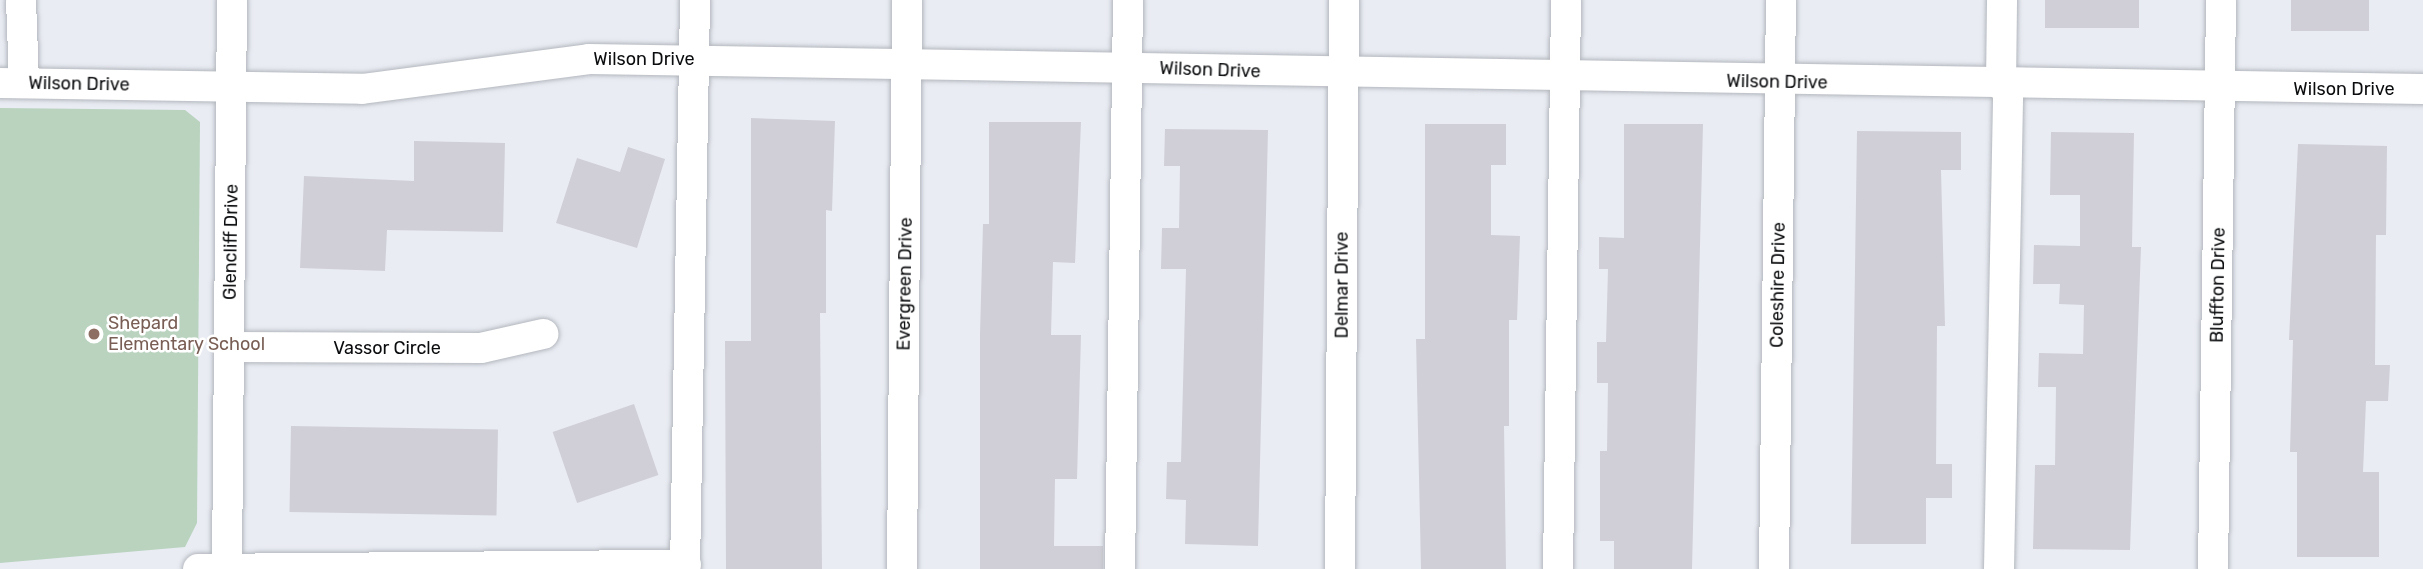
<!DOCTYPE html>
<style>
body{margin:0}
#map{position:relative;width:2423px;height:569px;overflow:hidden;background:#e9ecf3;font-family:Rubik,sans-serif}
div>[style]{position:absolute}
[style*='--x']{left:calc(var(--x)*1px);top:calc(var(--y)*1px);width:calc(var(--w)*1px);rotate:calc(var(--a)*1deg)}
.green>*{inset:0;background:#b9d3bf}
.building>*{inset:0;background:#d0cfd7;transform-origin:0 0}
.roads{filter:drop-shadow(0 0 2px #b3b7bd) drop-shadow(0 0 2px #b3b7bd)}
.minor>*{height:30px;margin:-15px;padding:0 15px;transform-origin:15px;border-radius:15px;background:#fff}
.dots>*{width:19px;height:19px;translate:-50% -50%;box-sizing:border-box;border:4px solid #fff;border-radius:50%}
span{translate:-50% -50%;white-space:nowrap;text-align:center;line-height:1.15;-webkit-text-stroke:5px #fff;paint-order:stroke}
.street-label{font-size:18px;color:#0b0c0e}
.education-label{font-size:18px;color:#785e54}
.left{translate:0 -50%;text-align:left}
</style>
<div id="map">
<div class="green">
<i style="clip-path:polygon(0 108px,185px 110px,200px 122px,197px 523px,185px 547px,0 563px)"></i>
</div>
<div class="building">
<i style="left:2045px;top:0;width:94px;height:28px"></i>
<i style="left:2291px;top:0;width:78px;height:31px"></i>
<i style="clip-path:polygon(751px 118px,835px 121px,832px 211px,826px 210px,826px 313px,820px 313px,822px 569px,726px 569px,725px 341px,751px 341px)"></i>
<i style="clip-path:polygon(989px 122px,1081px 122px,1075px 263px,1053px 262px,1051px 335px,1081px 335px,1077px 479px,1055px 479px,1054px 546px,1103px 546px,1103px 569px,980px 569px,980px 334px,983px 224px,989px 224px)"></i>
<i style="clip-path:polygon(1425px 124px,1506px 124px,1506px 165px,1491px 165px,1491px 235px,1520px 236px,1517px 320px,1509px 320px,1509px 426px,1504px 426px,1506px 569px,1421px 569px,1416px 339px,1425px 339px)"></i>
<i style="clip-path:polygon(1624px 124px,1703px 124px,1692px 569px,1614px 569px,1614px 541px,1600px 541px,1600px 451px,1607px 451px,1608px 383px,1597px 383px,1597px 342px,1606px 342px,1608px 269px,1599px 269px,1599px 237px,1624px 238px)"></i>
<i style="clip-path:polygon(1165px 129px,1268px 130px,1258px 546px,1185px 544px,1186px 500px,1166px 499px,1167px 462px,1181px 462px,1186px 269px,1161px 269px,1162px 228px,1179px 228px,1180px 166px,1164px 166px)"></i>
<i style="clip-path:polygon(1857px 131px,1961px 132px,1961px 170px,1941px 170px,1945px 326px,1937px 326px,1936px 464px,1952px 464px,1952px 498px,1926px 498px,1926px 544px,1851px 544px)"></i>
<i style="clip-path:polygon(2051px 132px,2134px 133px,2132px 247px,2141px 247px,2130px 550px,2033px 549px,2035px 465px,2055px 465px,2056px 387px,2038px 387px,2039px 353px,2083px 354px,2084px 305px,2059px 304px,2060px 284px,2033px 284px,2034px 245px,2080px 246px,2080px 195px,2050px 195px)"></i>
<i style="clip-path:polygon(414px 141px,505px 143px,503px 232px,387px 230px,385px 271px,300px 268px,304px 176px,414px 181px)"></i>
<i style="clip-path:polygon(2298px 144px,2387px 146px,2386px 235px,2376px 235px,2375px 365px,2390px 365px,2388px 401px,2366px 401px,2363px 472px,2379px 472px,2379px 557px,2297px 557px,2297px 452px,2290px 452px,2293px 340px,2289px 340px)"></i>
<i style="clip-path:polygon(628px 147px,665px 159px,637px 248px,556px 223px,577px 158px,620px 172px)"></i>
<i style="left:634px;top:404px;width:75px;height:86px;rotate:71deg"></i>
<i style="left:291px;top:426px;width:207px;height:86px;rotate:1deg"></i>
</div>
<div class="roads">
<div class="minor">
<i style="--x:21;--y:0;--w:83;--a:87.9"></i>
<i style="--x:0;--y:83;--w:362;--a:0.9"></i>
<i style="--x:362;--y:89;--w:229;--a:-7.5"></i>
<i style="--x:589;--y:59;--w:1834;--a:0.94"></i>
<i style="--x:2001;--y:85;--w:85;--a:-89.3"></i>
<i style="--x:229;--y:347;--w:252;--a:0.2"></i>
<i style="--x:481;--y:348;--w:64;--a:-12.7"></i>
<i style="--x:198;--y:569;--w:488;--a:-0.5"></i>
<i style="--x:227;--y:569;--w:569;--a:-89.5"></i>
<i style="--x:685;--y:569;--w:569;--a:-88.99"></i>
<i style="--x:902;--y:569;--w:569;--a:-89.5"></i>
<i style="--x:1120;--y:569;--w:569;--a:-89.19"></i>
<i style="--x:1340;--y:569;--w:569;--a:-89.6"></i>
<i style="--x:1558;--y:569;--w:569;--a:-89.19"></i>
<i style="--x:1774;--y:569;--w:569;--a:-89.3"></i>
<i style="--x:1999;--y:569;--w:484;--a:-88.9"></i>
<i style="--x:2213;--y:569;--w:569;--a:-89.19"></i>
</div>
</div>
<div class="dots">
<i style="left:94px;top:334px;background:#8d6e63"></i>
</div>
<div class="street-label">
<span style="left:644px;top:59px">Wilson Drive</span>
<span style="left:1210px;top:70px;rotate:2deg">Wilson Drive</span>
<span style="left:1777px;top:82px;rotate:1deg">Wilson Drive</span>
<span style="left:79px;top:84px;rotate:1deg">Wilson Drive</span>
<span style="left:2344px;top:89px">Wilson Drive</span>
<span style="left:231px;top:242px;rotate:-89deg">Glencliff Drive</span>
<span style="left:905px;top:284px;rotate:-89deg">Evergreen Drive</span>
<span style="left:1342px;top:285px;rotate:-90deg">Delmar Drive</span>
<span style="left:1778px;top:285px;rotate:-89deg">Coleshire Drive</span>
<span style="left:2218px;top:285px;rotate:-89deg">Bluffton Drive</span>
<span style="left:387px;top:348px">Vassor Circle</span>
</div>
<div class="education-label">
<span class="left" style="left:108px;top:334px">Shepard<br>Elementary School</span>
</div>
</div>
